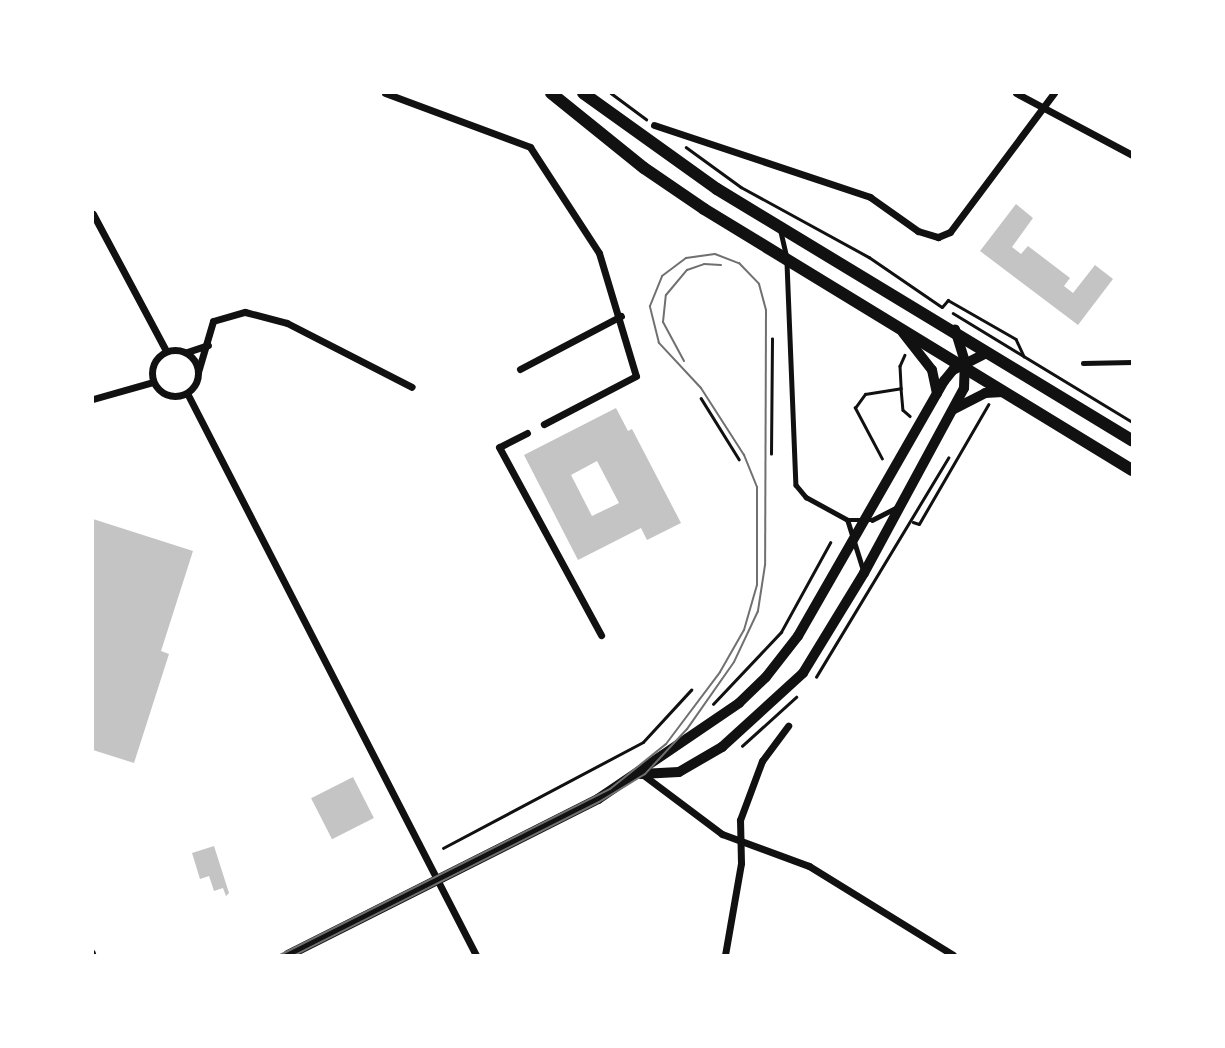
<!DOCTYPE html>
<style>
body{margin:0}
#map{position:relative;width:1225px;height:1048px;overflow:hidden;background:#fff;font-family:"Fira Sans Condensed",sans-serif}
div>[style]{position:absolute}
[style*='--x']{left:calc(var(--x)*1px);top:calc(var(--y)*1px);width:calc(var(--w)*1px);rotate:calc(var(--a)*1deg)}
.building>*{inset:0;background:#c4c4c4;transform-origin:0 0}
.path>*{height:2.5px;margin:-1.25px;padding:0 1.25px;transform-origin:1.25px;border-radius:1.25px;background:#111}
.service>*{height:4.5px;margin:-2.25px;padding:0 2.25px;transform-origin:2.25px;border-radius:2.25px;background:#111}
.minor>*{height:7px;margin:-3.5px;padding:0 3.5px;transform-origin:3.5px;border-radius:3.5px;background:#111}
.minor>.ring{margin:-3.5px;padding:0;box-sizing:content-box;background:none;border:7px solid #111;border-radius:50%}
.tertiary>*{height:10px;margin:-5px;padding:0 5px;transform-origin:5px;border-radius:5px;background:#111}
.primary>*{height:12px;margin:-6px;padding:0 6px;transform-origin:6px;border-radius:6px;background:#111}
.tram>*{height:2px;margin:-1px;padding:0 1px;transform-origin:1px;border-radius:1px;background:#707070}
span{translate:-50% -50%;white-space:nowrap;text-align:center;line-height:1.15;-webkit-text-stroke:5px #fff;paint-order:stroke}
.frame{position:absolute;inset:0;border:94px solid #fff;pointer-events:none}
</style>
<div id="map">
<div class="building">
<i style="clip-path:polygon(1016px 204px,1033px 218px,1012px 247px,1021px 254px,1028px 246px,1070px 278px,1064px 286px,1073px 293px,1095px 265px,1113px 279px,1078px 325px,980px 251px)"></i>
<i style="clip-path:polygon(evenodd,616px 408px,628px 431px,632px 429px,681px 523px,647px 540px,641px 528px,578px 560px,524px 455px,616px 408px,597px 461px,619px 503px,592px 516px,571px 475px,597px 461px)"></i>
<i style="clip-path:polygon(93px 519px,193px 551px,161px 651px,169px 654px,134px 763px,93px 750px)"></i>
<i style="left:353px;top:777px;width:46px;height:47px;rotate:63deg"></i>
<i style="clip-path:polygon(214px 846px,229px 893px,226px 896px,223px 888px,214px 891px,209px 876px,200px 879px,192px 853px)"></i>
</div>
<div class="path">
<i style="--x:611;--y:93;--w:44;--a:36.6"></i>
<i style="--x:686;--y:147;--w:68;--a:36"></i>
<i style="--x:741;--y:187;--w:146;--a:28.7"></i>
<i style="--x:869;--y:257;--w:88;--a:34.4"></i>
<i style="--x:942;--y:307;--w:9;--a:-49"></i>
<i style="--x:948;--y:300;--w:78;--a:29.8"></i>
<i style="--x:1016;--y:339;--w:19;--a:65"></i>
<i style="--x:953;--y:313;--w:210;--a:31.3"></i>
<i style="--x:905;--y:355;--w:12;--a:114"></i>
<i style="--x:900;--y:366;--w:22;--a:87"></i>
<i style="--x:901;--y:388;--w:22;--a:85"></i>
<i style="--x:903;--y:410;--w:9;--a:41"></i>
<i style="--x:701;--y:398;--w:72;--a:58.1"></i>
<i style="--x:771;--y:454;--w:115;--a:-89.5"></i>
<i style="--x:882;--y:459;--w:58;--a:-117.9"></i>
<i style="--x:855;--y:408;--w:17;--a:-54"></i>
<i style="--x:865;--y:394;--w:36;--a:-9"></i>
<i style="--x:913;--y:522;--w:6;--a:18"></i>
<i style="--x:919;--y:524;--w:138;--a:-59.9"></i>
<i style="--x:816;--y:677;--w:256;--a:-58.9"></i>
<i style="--x:713;--y:704;--w:99;--a:-46.6"></i>
<i style="--x:781;--y:632;--w:102;--a:-61.2"></i>
<i style="--x:742;--y:746;--w:73;--a:-42.2"></i>
<i style="--x:443;--y:848;--w:226;--a:-27.9"></i>
<i style="--x:643;--y:742;--w:71;--a:-47.3"></i>
</div>
<div class="service">
<i style="--x:781;--y:232;--w:23;--a:77"></i>
<i style="--x:787;--y:263;--w:222;--a:87.7"></i>
<i style="--x:796;--y:485;--w:16;--a:50"></i>
<i style="--x:806;--y:497;--w:48;--a:28.7"></i>
<i style="--x:848;--y:520;--w:24;--a:0"></i>
<i style="--x:872;--y:520;--w:27;--a:-27"></i>
<i style="--x:1083;--y:363;--w:49;--a:-1.2"></i>
<i style="--x:848;--y:521;--w:50;--a:72.6"></i>
<i style="--x:93;--y:952;--w:3;--a:72"></i>
</div>
<div class="minor">
<i style="--x:385;--y:93;--w:155;--a:20.4"></i>
<i style="--x:530;--y:147;--w:126;--a:56.9"></i>
<i style="--x:599;--y:253;--w:128;--a:73.3"></i>
<i style="--x:636;--y:376;--w:104;--a:152.4"></i>
<i style="--x:1016;--y:93;--w:132;--a:28.1"></i>
<i style="--x:654;--y:125;--w:228;--a:18.4"></i>
<i style="--x:870;--y:197;--w:59;--a:35.3"></i>
<i style="--x:918;--y:231;--w:21;--a:17"></i>
<i style="--x:938;--y:237;--w:13;--a:-23"></i>
<i style="--x:950;--y:232;--w:174;--a:-53.2"></i>
<i style="--x:93;--y:214;--w:155;--a:61.9"></i>
<i class="ring" style="left:152px;top:350px;width:39px;height:39px"></i>
<i style="--x:187;--y:352;--w:22;--a:-18"></i>
<i style="--x:520;--y:369;--w:114;--a:-27.7"></i>
<i style="--x:198;--y:372;--w:53;--a:-73.6"></i>
<i style="--x:213;--y:321;--w:33;--a:-16"></i>
<i style="--x:245;--y:312;--w:43;--a:14.7"></i>
<i style="--x:287;--y:323;--w:140;--a:27.1"></i>
<i style="--x:187;--y:393;--w:632;--a:62.79"></i>
<i style="--x:93;--y:399;--w:62;--a:-15.8"></i>
<i style="--x:527;--y:433;--w:31;--a:153"></i>
<i style="--x:499;--y:447;--w:214;--a:61.5"></i>
<i style="--x:642;--y:774;--w:100;--a:36.9"></i>
<i style="--x:722;--y:834;--w:93;--a:20.2"></i>
<i style="--x:809;--y:866;--w:169;--a:31.7"></i>
<i style="--x:725;--y:955;--w:93;--a:-80.1"></i>
<i style="--x:741;--y:863;--w:43;--a:-91.3"></i>
<i style="--x:740;--y:820;--w:63;--a:-69.6"></i>
<i style="--x:762;--y:761;--w:44;--a:-53.4"></i>
</div>
<div class="tertiary">
<i style="--x:903;--y:333;--w:47;--a:51.9"></i>
<i style="--x:932;--y:370;--w:24;--a:78"></i>
<i style="--x:954;--y:409;--w:35;--a:-27"></i>
<i style="--x:985;--y:393;--w:18;--a:-3"></i>
<i style="--x:641;--y:774;--w:38;--a:-3"></i>
<i style="--x:679;--y:772;--w:50;--a:-30.2"></i>
<i style="--x:722;--y:747;--w:110;--a:-42.4"></i>
<i style="--x:803;--y:673;--w:117;--a:-58.6"></i>
<i style="--x:864;--y:573;--w:210;--a:-61.6"></i>
<i style="--x:964;--y:388;--w:26;--a:-88"></i>
<i style="--x:965;--y:362;--w:34;--a:-107"></i>
<i style="--x:288;--y:955;--w:347;--a:-26.7"></i>
<i style="--x:598;--y:799;--w:171;--a:-34.2"></i>
<i style="--x:739;--y:703;--w:37;--a:-44"></i>
<i style="--x:766;--y:677;--w:52;--a:-52"></i>
<i style="--x:798;--y:636;--w:294;--a:-60.2"></i>
<i style="--x:944;--y:381;--w:14;--a:-51"></i>
<i style="--x:953;--y:370;--w:38;--a:-27"></i>
</div>
<div class="primary">
<i style="--x:551;--y:93;--w:119;--a:38.9"></i>
<i style="--x:644;--y:168;--w:73;--a:34.3"></i>
<i style="--x:704;--y:209;--w:501;--a:31.38"></i>
<i style="--x:583;--y:93;--w:165;--a:35.6"></i>
<i style="--x:717;--y:189;--w:485;--a:31.2"></i>
</div>
<div class="tram">
<i style="--x:684;--y:361;--w:44;--a:-118.3"></i>
<i style="--x:663;--y:322;--w:27;--a:-84"></i>
<i style="--x:666;--y:295;--w:33;--a:-50"></i>
<i style="--x:687;--y:270;--w:18;--a:-19"></i>
<i style="--x:704;--y:264;--w:17;--a:3"></i>
<i style="--x:280;--y:955;--w:369;--a:-26.7"></i>
<i style="--x:610;--y:789;--w:72;--a:-38.8"></i>
<i style="--x:666;--y:744;--w:90;--a:-53.1"></i>
<i style="--x:720;--y:672;--w:48;--a:-60.3"></i>
<i style="--x:744;--y:630;--w:47;--a:-73.9"></i>
<i style="--x:757;--y:585;--w:98;--a:-90"></i>
<i style="--x:757;--y:487;--w:35;--a:-112"></i>
<i style="--x:744;--y:455;--w:80;--a:-122.7"></i>
<i style="--x:701;--y:388;--w:62;--a:-133"></i>
<i style="--x:659;--y:343;--w:38;--a:-104"></i>
<i style="--x:650;--y:306;--w:32;--a:-68"></i>
<i style="--x:662;--y:276;--w:30;--a:-37"></i>
<i style="--x:686;--y:258;--w:29;--a:-8"></i>
<i style="--x:715;--y:254;--w:26;--a:21"></i>
<i style="--x:739;--y:263;--w:29;--a:46"></i>
<i style="--x:759;--y:284;--w:27;--a:75"></i>
<i style="--x:766;--y:310;--w:255;--a:90.2"></i>
<i style="--x:765;--y:565;--w:47;--a:98.7"></i>
<i style="--x:758;--y:611;--w:56;--a:115.2"></i>
<i style="--x:734;--y:662;--w:82;--a:125"></i>
<i style="--x:687;--y:729;--w:62;--a:133"></i>
<i style="--x:645;--y:774;--w:54;--a:148.7"></i>
<i style="--x:599;--y:802;--w:340;--a:153.3"></i>
</div>
<div class="frame"></div>
</div>
